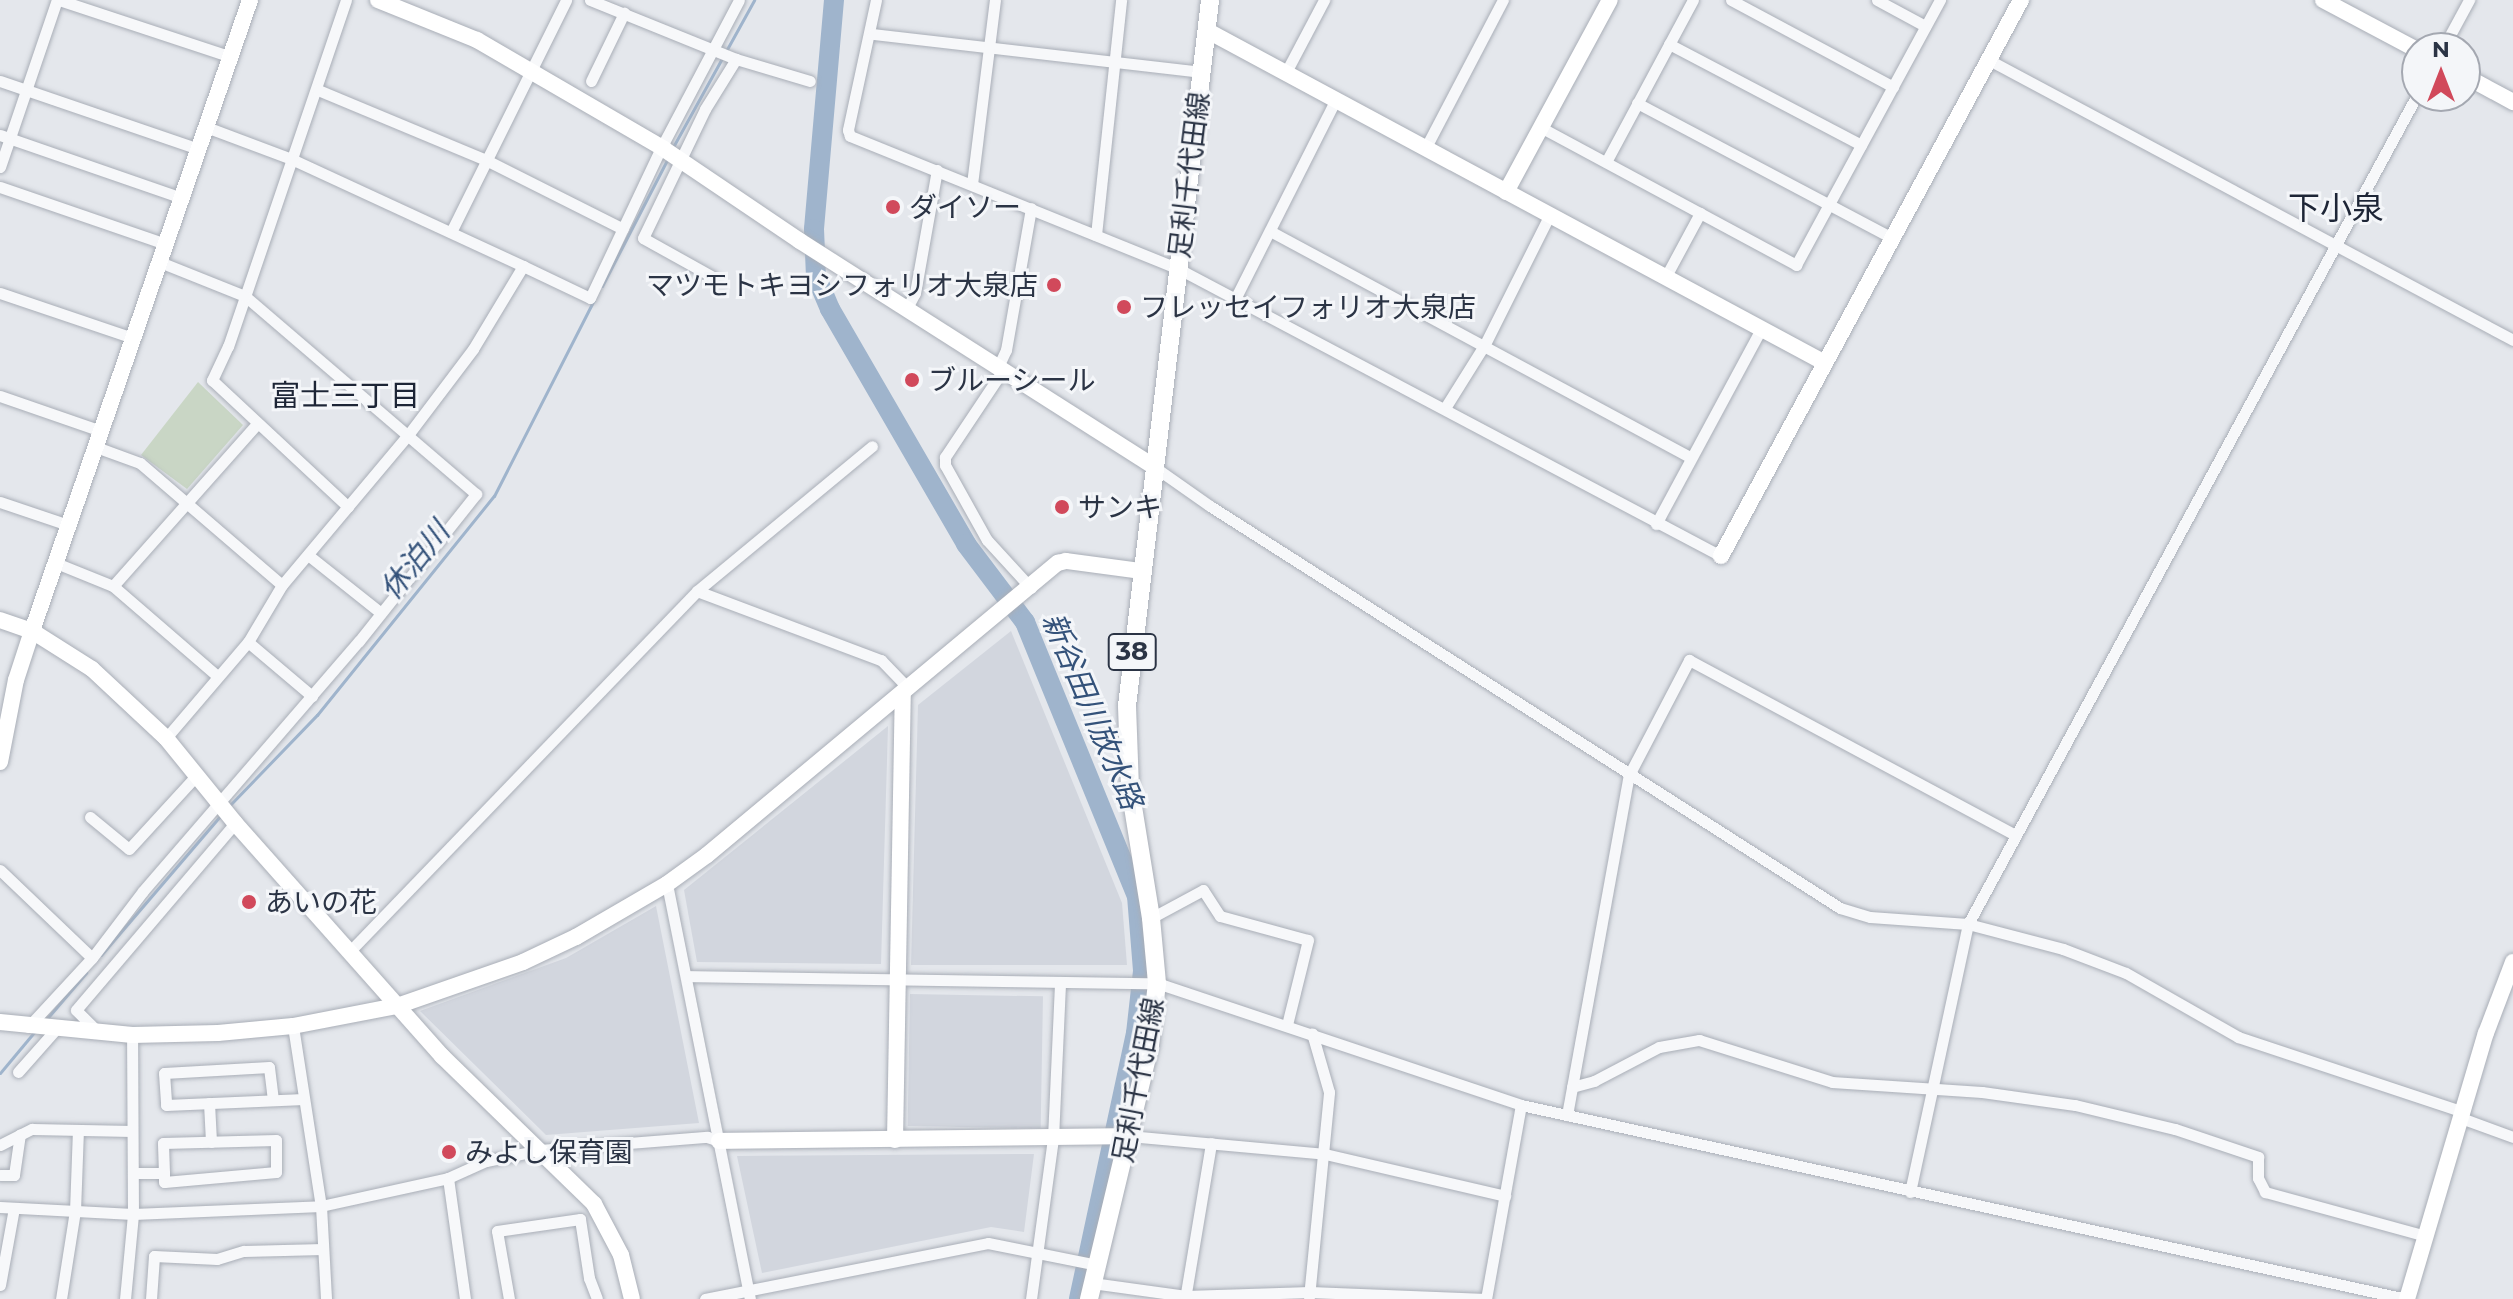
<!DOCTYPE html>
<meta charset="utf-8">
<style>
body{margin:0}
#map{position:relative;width:2513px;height:1299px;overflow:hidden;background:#e4e7ec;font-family:Montserrat,"Noto Sans JP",sans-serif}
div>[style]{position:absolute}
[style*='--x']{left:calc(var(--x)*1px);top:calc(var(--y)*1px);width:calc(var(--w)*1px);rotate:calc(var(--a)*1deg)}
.built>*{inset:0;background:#d2d6de;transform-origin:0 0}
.green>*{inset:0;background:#c9d6c5}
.stream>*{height:3px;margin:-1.5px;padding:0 1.5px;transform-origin:1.5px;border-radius:1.5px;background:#9fb4cc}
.river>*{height:20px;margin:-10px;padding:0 10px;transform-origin:10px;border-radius:10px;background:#9fb4cc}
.roads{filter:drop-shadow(0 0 2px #a9aeb7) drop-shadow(0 0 2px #a9aeb7)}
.street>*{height:11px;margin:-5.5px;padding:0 5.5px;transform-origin:5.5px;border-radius:5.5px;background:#f7f8fa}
.secondary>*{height:16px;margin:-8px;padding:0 8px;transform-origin:8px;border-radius:8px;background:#fff}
.primary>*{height:18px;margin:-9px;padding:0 9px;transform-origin:9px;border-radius:9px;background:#fff}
.dots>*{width:22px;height:22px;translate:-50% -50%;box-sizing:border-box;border:4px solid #f4f6f9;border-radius:50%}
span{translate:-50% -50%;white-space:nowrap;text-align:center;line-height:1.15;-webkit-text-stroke:6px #f4f6f9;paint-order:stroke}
.shield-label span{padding:2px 6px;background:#f4f6f9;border:2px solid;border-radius:6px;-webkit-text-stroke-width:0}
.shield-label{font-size:26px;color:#2b3445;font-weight:700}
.street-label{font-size:28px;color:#2b3445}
.poi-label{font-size:28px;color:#2b3445}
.left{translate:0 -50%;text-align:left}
.right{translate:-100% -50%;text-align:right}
.neighbourhood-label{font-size:30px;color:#1d2536}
.water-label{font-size:30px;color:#34527a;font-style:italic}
.quarter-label{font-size:32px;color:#1d2536}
.north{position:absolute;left:2401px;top:32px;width:80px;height:80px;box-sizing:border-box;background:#f4f6f9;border:2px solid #a4a8b1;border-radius:50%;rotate:0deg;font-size:22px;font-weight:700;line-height:32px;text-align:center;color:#2b3445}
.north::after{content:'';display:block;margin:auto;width:28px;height:36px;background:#d1495b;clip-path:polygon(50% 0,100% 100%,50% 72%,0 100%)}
</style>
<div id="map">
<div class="built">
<i style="clip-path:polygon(1011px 631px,1122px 903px,1127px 965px,911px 965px,918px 705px)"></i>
<i style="clip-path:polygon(888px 726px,881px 964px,697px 962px,684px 890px)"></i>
<i style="clip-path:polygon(656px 906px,699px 1123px,546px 1135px,420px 1011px,566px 958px)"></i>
<i style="left:910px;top:994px;width:133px;height:132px;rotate:1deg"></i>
<i style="clip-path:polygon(1034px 1154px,1024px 1232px,991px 1227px,762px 1273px,737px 1156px)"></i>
</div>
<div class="green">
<i style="clip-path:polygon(198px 382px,243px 425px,187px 489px,141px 455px)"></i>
</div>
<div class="stream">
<i style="--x:673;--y:147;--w:168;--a:-61.1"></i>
<i style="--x:602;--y:286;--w:144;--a:-62.7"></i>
<i style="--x:229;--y:806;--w:127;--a:-46"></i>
<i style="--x:317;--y:715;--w:282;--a:-51.1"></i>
<i style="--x:494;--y:496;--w:220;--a:-63"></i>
<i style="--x:101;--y:955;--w:184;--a:-49.4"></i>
<i style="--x:44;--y:1022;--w:65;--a:-49.4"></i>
<i style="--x:0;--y:1073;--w:56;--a:-50.1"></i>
</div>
<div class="river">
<i style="--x:834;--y:0;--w:230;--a:95"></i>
<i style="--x:814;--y:229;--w:47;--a:87.6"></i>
<i style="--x:816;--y:276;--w:36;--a:67"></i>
<i style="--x:830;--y:309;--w:272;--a:59.9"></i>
<i style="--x:966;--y:544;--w:98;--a:52.9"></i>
<i style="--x:1025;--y:622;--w:296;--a:67.8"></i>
<i style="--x:1137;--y:896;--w:75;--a:85.4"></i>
<i style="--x:1143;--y:971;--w:62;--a:96.4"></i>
<i style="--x:1136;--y:1033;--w:272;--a:102.1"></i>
</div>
<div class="roads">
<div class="street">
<i style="--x:59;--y:0;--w:181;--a:18.3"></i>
<i style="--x:346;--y:0;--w:366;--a:108.8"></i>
<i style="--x:228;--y:346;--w:38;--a:115"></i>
<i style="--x:212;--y:380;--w:186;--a:43"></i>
<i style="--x:590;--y:0;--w:157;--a:22"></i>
<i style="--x:736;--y:59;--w:77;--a:16.6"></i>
<i style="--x:876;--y:0;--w:133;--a:102.2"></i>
<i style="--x:848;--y:130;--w:6;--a:72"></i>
<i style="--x:850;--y:136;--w:353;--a:22"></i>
<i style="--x:1177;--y:268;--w:616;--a:27.9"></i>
<i style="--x:1731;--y:0;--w:184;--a:28.2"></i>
<i style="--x:1877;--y:0;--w:55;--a:28.4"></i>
<i style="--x:873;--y:34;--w:330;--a:6.6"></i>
<i style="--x:1669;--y:44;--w:217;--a:27.7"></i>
<i style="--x:2443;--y:48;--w:55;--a:-61.6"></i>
<i style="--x:1989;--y:60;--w:594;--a:28.12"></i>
<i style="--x:1285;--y:74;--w:84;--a:-62.2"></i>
<i style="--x:0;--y:81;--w:210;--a:18.9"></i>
<i style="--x:591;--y:81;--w:76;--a:-64.1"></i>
<i style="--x:318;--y:90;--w:182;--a:22.6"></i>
<i style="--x:486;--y:160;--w:153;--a:26.7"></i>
<i style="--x:1637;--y:103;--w:289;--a:27.9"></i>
<i style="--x:1542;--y:128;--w:289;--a:28.3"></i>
<i style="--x:1796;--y:265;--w:302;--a:-61.5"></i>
<i style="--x:0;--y:135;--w:193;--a:19.1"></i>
<i style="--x:1426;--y:147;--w:166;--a:-62.4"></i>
<i style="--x:1606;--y:162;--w:184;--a:-61.8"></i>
<i style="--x:0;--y:167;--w:176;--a:-71.2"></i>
<i style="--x:972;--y:184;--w:185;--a:-82.9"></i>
<i style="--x:0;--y:187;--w:176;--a:19"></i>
<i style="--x:1270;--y:231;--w:478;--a:28.3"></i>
<i style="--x:451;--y:232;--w:259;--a:-63.6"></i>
<i style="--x:1096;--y:235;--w:236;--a:-83.9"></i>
<i style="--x:523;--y:266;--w:74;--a:25.5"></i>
<i style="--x:590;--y:298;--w:166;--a:-64.7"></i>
<i style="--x:661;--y:148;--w:167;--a:-62.2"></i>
<i style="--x:713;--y:277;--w:80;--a:-150.9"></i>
<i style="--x:643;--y:238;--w:143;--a:-64.3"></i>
<i style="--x:705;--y:109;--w:59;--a:-58.2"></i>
<i style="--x:1665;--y:278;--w:74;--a:-61.7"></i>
<i style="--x:0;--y:293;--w:140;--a:18.7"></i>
<i style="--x:1236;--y:297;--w:220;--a:-63.2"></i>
<i style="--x:907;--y:308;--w:17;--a:-62"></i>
<i style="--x:915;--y:293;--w:125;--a:-79.9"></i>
<i style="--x:998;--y:367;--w:19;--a:-65"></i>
<i style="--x:1006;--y:350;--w:144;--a:-80"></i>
<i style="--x:1003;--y:370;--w:105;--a:123.7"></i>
<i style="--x:945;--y:457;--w:8;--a:90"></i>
<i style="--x:945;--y:465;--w:86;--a:60.8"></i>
<i style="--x:987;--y:540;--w:65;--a:47.5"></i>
<i style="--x:0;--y:396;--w:107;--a:19.1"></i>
<i style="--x:1445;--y:408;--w:75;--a:-58"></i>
<i style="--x:1485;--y:344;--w:143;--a:-63.4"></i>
<i style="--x:96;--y:447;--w:47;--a:20"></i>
<i style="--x:140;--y:463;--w:187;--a:40.7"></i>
<i style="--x:1153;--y:466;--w:70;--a:35.1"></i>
<i style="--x:1210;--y:506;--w:747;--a:32.54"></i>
<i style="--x:1840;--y:908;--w:31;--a:17"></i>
<i style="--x:1870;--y:917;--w:98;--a:4.1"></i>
<i style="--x:1968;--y:924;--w:98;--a:14.7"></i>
<i style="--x:2063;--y:949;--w:67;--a:20.9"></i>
<i style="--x:2126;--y:973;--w:129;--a:29.7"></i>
<i style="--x:2238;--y:1037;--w:237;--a:18.4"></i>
<i style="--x:0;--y:502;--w:72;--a:18.7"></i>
<i style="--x:1656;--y:524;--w:221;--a:-61.7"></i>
<i style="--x:308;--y:555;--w:93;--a:38.5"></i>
<i style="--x:56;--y:563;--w:61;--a:22"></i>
<i style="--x:113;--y:586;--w:136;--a:40.8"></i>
<i style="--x:113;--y:586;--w:215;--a:-48.4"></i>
<i style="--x:697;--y:591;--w:197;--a:20.6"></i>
<i style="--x:881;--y:660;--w:40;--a:46"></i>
<i style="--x:248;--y:642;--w:84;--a:40.2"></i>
<i style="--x:166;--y:738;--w:126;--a:-49.5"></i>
<i style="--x:248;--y:642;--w:66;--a:-59.2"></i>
<i style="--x:282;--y:585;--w:196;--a:-50"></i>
<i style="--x:408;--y:435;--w:108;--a:-52.9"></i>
<i style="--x:473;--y:349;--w:97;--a:-58.9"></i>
<i style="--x:523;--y:266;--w:252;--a:-155.2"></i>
<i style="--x:294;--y:160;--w:94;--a:-159.4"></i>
<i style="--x:90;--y:817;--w:50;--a:39.4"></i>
<i style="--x:129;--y:849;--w:99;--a:-47.5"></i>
<i style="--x:0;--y:870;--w:127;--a:43.7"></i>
<i style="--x:667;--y:884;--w:423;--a:78.7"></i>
<i style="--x:1151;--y:918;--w:59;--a:-28.3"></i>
<i style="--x:1203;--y:890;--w:31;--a:57"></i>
<i style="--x:1220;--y:916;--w:91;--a:15.3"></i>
<i style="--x:1308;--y:940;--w:88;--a:103.9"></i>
<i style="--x:350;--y:951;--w:500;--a:-46.05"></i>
<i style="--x:697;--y:591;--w:227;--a:-39.6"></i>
<i style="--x:686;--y:976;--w:471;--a:0.9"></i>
<i style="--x:1157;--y:983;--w:384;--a:18.5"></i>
<i style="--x:1521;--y:1105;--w:906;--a:12.36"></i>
<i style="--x:293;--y:1026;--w:182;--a:81.2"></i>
<i style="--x:321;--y:1206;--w:93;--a:86.9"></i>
<i style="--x:28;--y:1027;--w:94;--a:-47.2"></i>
<i style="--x:92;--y:958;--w:84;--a:-52.7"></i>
<i style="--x:143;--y:891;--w:330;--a:-49.2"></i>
<i style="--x:359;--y:641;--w:188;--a:-51.5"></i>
<i style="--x:476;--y:494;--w:304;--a:-139.4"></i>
<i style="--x:245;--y:296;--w:92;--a:-158.2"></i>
<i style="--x:98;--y:1032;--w:31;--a:-135"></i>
<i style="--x:76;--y:1010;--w:245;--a:-49.6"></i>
<i style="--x:18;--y:1072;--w:57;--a:-48.5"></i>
<i style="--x:1572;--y:1087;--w:23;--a:-15"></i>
<i style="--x:1594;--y:1081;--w:73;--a:-27.6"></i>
<i style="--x:1659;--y:1047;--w:41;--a:-9.9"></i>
<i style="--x:1699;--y:1040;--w:139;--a:17.5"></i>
<i style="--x:1832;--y:1082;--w:150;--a:3.8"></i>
<i style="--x:1982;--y:1092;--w:94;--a:8"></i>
<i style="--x:2075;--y:1105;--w:103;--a:13.5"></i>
<i style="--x:2175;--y:1129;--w:88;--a:18.6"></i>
<i style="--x:2258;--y:1157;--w:21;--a:90"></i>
<i style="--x:2258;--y:1178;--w:16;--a:63"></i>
<i style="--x:2265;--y:1192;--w:167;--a:15.3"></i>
<i style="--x:273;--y:1100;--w:33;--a:-97"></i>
<i style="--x:269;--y:1067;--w:105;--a:176.7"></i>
<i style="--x:164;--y:1073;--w:32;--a:86"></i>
<i style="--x:166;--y:1105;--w:138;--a:-2.5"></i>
<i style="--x:209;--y:1103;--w:39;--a:87"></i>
<i style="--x:1567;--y:1115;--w:346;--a:-79.7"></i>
<i style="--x:1629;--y:775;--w:130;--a:-62.4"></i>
<i style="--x:1689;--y:660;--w:371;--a:28.2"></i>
<i style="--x:2461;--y:1118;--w:55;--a:20.1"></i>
<i style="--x:1129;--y:1136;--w:197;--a:5.2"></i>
<i style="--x:1325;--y:1154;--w:185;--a:13.1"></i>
<i style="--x:0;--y:1145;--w:36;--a:-27"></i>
<i style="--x:32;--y:1129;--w:100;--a:1.1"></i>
<i style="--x:133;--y:1173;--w:31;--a:0"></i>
<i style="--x:164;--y:1173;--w:30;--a:-92"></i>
<i style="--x:163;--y:1143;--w:113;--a:-1.5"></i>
<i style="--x:276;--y:1140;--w:32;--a:90"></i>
<i style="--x:276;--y:1172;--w:112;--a:174.9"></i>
<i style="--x:164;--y:1182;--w:9;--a:-90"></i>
<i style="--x:0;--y:1175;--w:14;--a:0"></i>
<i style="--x:14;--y:1175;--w:41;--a:-81.7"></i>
<i style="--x:448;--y:1178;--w:122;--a:82"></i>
<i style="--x:1910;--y:1192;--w:274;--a:-77.8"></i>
<i style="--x:1968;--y:924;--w:943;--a:-61.56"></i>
<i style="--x:0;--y:1207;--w:133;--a:3"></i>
<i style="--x:133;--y:1214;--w:188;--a:-2.4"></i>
<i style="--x:321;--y:1206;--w:130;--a:-12.4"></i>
<i style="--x:448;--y:1178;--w:42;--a:-24.1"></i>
<i style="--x:486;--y:1161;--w:55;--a:-11.5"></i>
<i style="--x:540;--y:1150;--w:168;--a:-4.5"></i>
<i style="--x:707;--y:1137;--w:13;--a:18"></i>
<i style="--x:1092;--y:1283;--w:95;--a:7.9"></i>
<i style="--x:1186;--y:1296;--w:124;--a:-1.8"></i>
<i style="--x:1310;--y:1292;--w:176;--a:2.3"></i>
<i style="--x:0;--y:1285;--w:78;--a:-79.7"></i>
<i style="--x:1309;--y:1297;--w:206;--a:-84.4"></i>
<i style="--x:1329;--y:1092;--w:61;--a:-106.1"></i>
<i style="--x:61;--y:1299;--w:89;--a:-81"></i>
<i style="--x:75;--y:1211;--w:81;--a:-87.9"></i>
<i style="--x:125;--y:1299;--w:85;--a:-84.6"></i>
<i style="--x:133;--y:1214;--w:179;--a:-90.3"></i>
<i style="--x:151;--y:1299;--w:43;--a:-86"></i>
<i style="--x:154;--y:1256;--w:63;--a:2.7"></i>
<i style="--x:217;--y:1259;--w:28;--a:-17"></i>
<i style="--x:244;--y:1251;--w:79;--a:-1.5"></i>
<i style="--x:509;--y:1299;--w:69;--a:-100"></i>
<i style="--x:497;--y:1231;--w:84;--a:-8.2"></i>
<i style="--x:580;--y:1219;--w:60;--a:81.3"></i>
<i style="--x:589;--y:1278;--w:22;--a:69"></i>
<i style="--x:705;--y:1299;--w:288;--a:-11.2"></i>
<i style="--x:988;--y:1243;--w:111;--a:11.4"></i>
<i style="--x:1031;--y:1299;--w:162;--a:-82.2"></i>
<i style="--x:1053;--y:1138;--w:156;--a:-87.4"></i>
<i style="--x:1185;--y:1299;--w:158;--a:-80.5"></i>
<i style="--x:1486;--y:1299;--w:197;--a:-79.8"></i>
</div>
<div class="secondary">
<i style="--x:378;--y:0;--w:107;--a:22"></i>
<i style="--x:477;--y:40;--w:216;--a:30.2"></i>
<i style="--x:664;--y:149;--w:164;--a:34.1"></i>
<i style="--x:800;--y:241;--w:419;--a:32.5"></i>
<i style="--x:2323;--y:0;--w:106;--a:28"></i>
<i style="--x:1206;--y:30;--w:703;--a:28.28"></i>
<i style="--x:2465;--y:76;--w:55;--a:28.4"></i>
<i style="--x:1506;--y:192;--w:218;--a:-61.6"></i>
<i style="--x:1721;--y:556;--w:632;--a:-61.65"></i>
<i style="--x:0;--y:620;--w:34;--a:19"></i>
<i style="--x:32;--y:631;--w:71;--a:32.3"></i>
<i style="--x:92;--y:669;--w:101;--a:43"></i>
<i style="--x:166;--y:738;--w:109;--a:50.9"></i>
<i style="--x:235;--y:823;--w:312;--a:48.4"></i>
<i style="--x:442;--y:1056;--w:212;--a:44.2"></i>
<i style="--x:594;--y:1204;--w:58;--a:62.1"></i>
<i style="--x:621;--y:1255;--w:45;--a:76"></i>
<i style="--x:0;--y:762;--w:84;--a:-79"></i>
<i style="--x:16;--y:680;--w:52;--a:-71.9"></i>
<i style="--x:32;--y:631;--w:668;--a:-70.94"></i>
<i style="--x:0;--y:1022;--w:133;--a:5.6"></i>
<i style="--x:132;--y:1035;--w:86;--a:-1.3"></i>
<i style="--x:218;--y:1033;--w:75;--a:-5.3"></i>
<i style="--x:293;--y:1026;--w:106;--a:-10.9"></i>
<i style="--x:397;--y:1006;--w:133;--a:-19.2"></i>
<i style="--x:523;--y:962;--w:59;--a:-25.3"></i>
<i style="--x:576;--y:937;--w:105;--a:-30.2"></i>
<i style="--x:667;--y:884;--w:49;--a:-35.9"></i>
<i style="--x:707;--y:855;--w:457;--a:-39.8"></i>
<i style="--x:1058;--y:563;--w:8;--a:-14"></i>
<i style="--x:1066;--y:561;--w:76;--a:7.6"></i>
<i style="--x:895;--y:1140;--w:445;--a:-89"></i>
<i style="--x:719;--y:1141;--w:410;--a:-0.7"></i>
<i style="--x:2407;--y:1299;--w:277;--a:-73.5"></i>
<i style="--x:2486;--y:1033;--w:76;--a:-69.2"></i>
</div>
<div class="primary">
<i style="--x:1089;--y:1299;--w:261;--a:-76.5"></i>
<i style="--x:1150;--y:1045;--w:62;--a:-83.6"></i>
<i style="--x:1157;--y:983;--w:65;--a:-95.3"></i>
<i style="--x:1151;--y:918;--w:132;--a:-99.2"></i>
<i style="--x:1130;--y:788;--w:82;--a:-92.1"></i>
<i style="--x:1127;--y:706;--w:711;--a:-83.29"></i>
</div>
</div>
<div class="dots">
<i style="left:893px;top:207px;background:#d1495b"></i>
<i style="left:1054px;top:285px;background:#d1495b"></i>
<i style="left:1124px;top:307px;background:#d1495b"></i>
<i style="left:912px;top:380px;background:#d1495b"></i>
<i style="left:1062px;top:507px;background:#d1495b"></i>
<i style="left:249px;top:902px;background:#d1495b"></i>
<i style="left:449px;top:1152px;background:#d1495b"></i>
</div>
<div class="shield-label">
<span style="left:1132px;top:652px">38</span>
</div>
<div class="street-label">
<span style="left:1189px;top:175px;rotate:-83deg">足利千代田線</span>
<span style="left:1138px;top:1080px;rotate:-79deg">足利千代田線</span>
</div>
<div class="poi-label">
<span class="left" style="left:909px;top:207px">ダイソー</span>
<span class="right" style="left:1038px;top:285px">マツモトキヨシフォリオ大泉店</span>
<span class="left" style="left:1140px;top:307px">フレッセイフォリオ大泉店</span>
<span class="left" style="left:928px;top:380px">ブルーシール</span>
<span class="left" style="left:1078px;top:507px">サンキ</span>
<span class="left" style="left:265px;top:902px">あいの花</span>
<span class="left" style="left:465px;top:1152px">みよし保育園</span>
</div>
<div class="neighbourhood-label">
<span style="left:345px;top:396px">富士三丁目</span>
</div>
<div class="water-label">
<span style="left:415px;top:561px;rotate:-51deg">休泊川</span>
<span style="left:1092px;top:711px;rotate:67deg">新谷田川放水路</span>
</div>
<div class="quarter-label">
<span style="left:2336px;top:208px">下小泉</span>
</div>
<div class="north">N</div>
</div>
